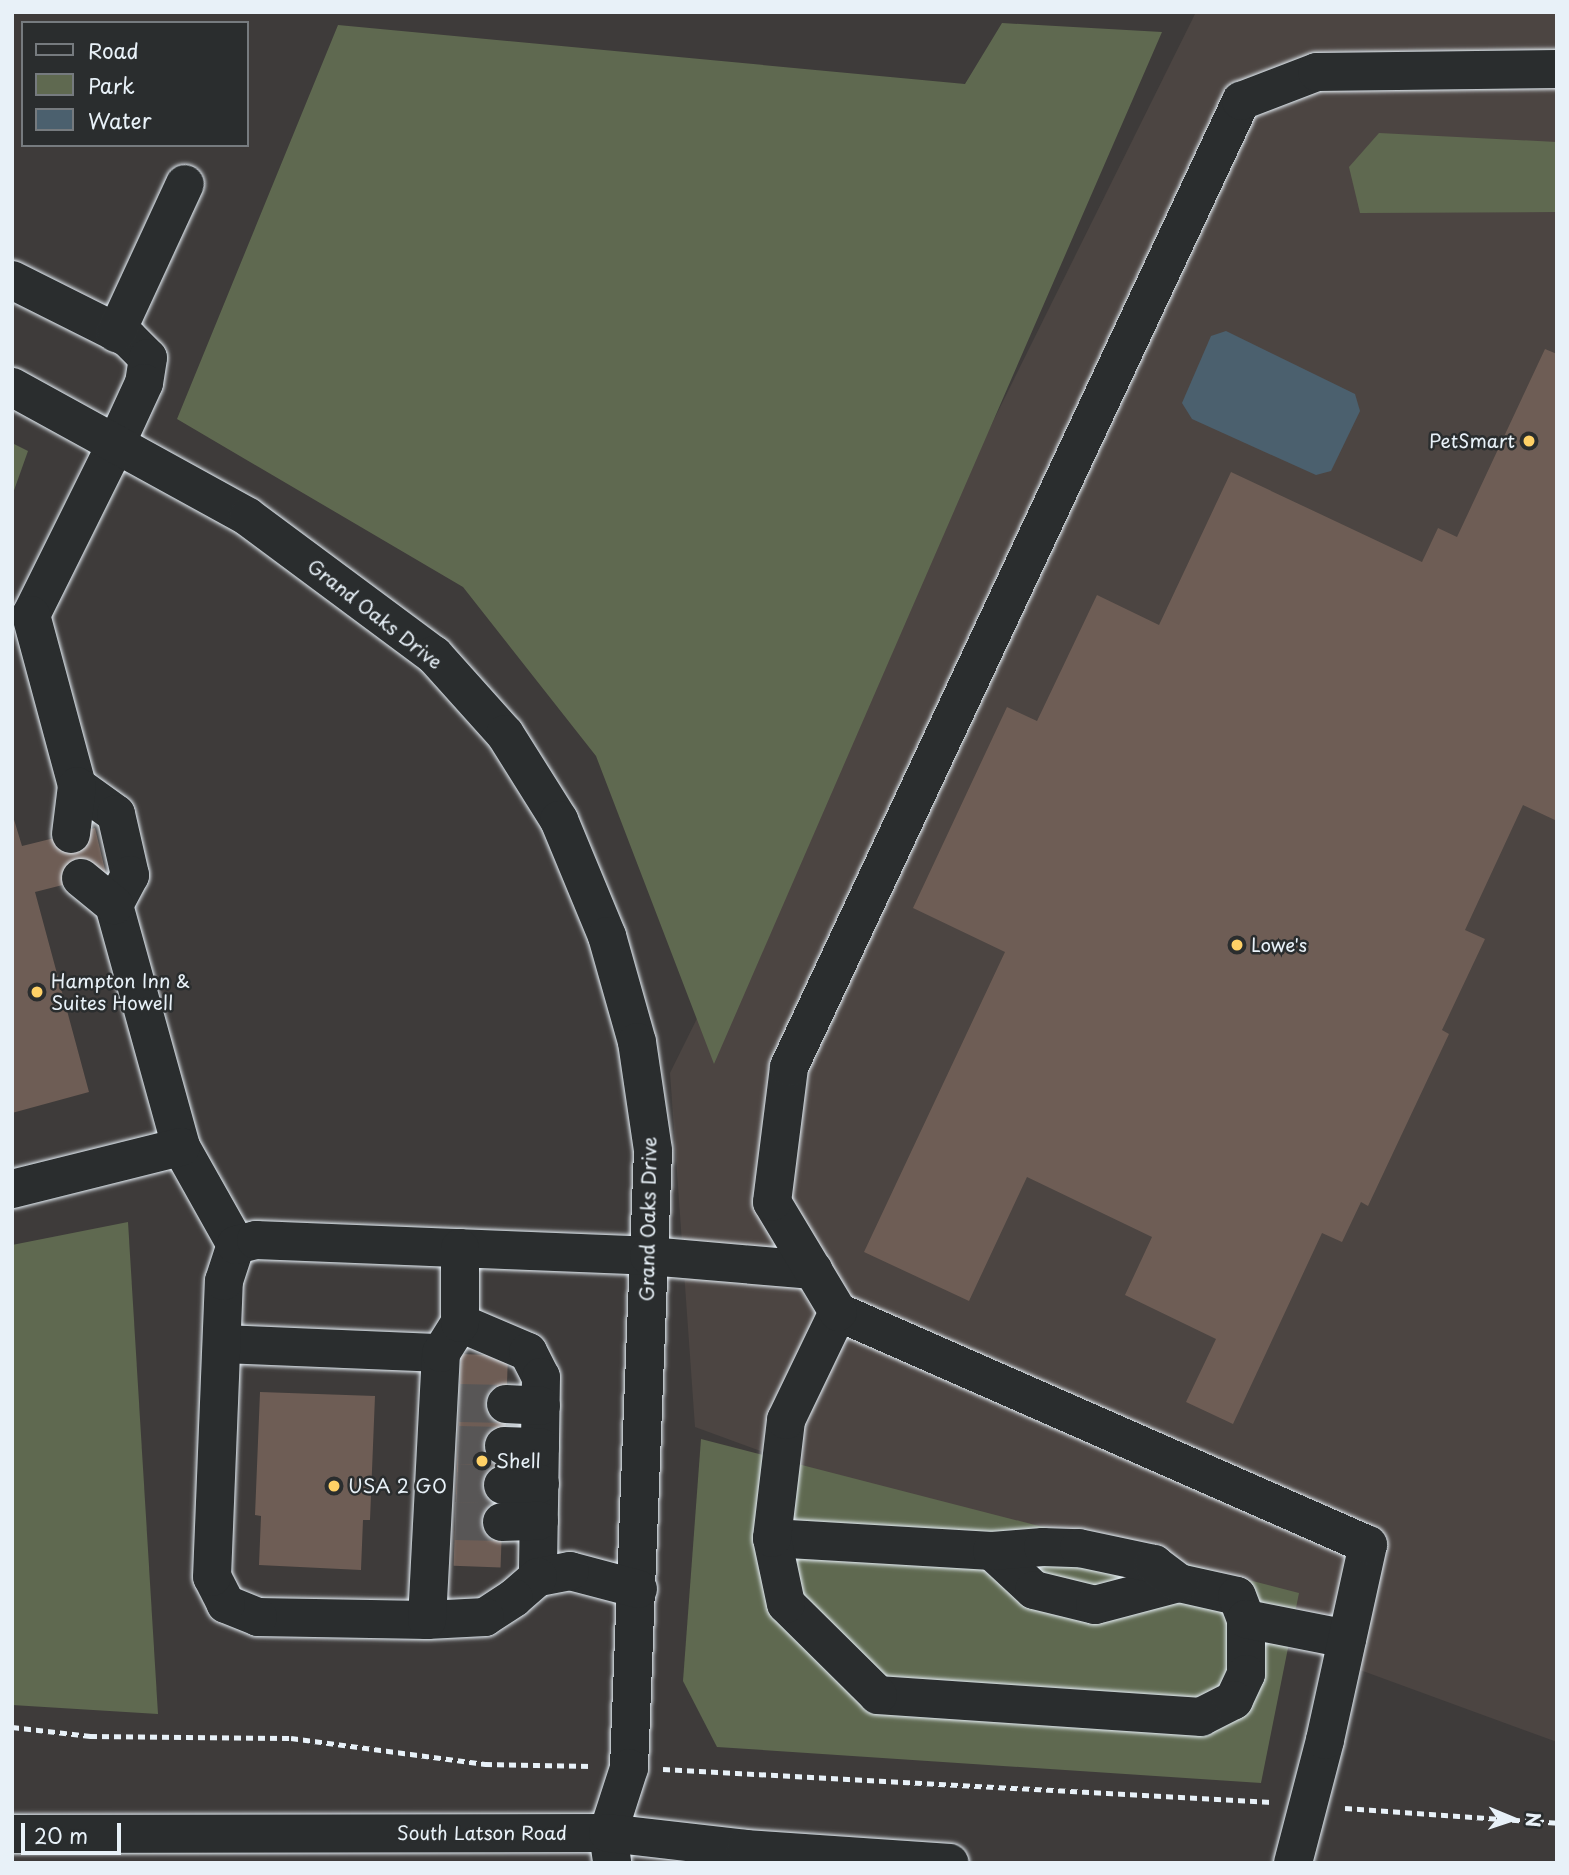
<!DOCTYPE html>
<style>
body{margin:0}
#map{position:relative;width:1569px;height:1875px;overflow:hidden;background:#3e3b3a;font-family:"Playpen Sans",sans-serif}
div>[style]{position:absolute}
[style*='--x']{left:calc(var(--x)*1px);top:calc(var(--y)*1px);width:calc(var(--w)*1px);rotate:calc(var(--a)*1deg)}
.built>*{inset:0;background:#4c4542}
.green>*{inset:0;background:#5f6950}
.water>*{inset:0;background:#4b606e}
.building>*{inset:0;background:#6e5d55;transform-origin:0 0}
.minor-tunnel>*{height:38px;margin-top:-19px;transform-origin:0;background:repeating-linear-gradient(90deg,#585656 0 38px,transparent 0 57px)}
.path>*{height:4.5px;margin-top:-2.25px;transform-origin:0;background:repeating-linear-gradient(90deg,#e8f1f8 0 7px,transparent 0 12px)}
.roads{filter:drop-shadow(0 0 2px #e8f1f8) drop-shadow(0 0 2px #e8f1f8)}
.minor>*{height:38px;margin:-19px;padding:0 19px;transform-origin:19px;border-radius:19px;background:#2a2d2e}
.major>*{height:38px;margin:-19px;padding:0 19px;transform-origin:19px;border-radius:19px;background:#2a2d2e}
.dots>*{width:19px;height:19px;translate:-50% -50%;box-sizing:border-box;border:4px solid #2a2d2e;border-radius:50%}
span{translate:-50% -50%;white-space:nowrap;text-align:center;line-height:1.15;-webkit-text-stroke:5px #2a2d2e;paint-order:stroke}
.poi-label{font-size:19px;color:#e8f1f8}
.right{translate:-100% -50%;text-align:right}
.left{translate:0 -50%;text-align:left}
.street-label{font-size:19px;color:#e8f1f8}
.frame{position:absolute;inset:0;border:14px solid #e8f1f8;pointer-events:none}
.legend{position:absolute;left:21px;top:21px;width:228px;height:126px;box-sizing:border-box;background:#2a2d2e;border:2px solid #767b7f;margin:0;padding:9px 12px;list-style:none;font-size:21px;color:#e8f1f8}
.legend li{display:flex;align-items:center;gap:14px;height:35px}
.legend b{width:35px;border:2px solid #767b7f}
.north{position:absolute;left:1478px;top:1784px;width:70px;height:70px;-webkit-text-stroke:5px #2a2d2e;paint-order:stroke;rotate:92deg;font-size:19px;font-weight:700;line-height:28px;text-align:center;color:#e8f1f8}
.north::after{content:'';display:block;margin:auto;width:24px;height:32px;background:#e8f1f8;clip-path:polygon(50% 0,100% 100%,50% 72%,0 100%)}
.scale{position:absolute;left:21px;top:1823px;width:100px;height:32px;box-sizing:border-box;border:4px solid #e8f1f8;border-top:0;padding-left:9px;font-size:21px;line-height:24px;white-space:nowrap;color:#e8f1f8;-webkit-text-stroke:5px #2a2d2e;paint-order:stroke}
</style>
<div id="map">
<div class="built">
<i style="clip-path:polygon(1196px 12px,1557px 12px,1557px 1742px,695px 1427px,670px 1073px)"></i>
</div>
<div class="green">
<i style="clip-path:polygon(1002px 23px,1162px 32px,714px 1064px,596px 756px,463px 587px,177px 419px,338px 25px,965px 84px)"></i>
<i style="clip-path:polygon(1379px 133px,1557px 142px,1557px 212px,1360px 213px,1349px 167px)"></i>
<i style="clip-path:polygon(12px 443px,28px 451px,12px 496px)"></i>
<i style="clip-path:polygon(128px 1222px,158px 1714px,12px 1705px,12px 1245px)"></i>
<i style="clip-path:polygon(701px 1439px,1299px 1593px,1261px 1783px,717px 1747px,683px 1681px)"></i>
</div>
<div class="water">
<i style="clip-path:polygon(1226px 331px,1355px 394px,1360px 411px,1331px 471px,1316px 475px,1192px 419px,1182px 403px,1211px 336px)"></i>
</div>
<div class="building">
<i style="clip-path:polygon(1545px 349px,1557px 354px,1557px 821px,1523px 805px,1465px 930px,1485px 939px,1442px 1030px,1449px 1034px,1368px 1206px,1361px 1202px,1342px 1242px,1322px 1233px,1233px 1424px,1186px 1402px,1216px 1339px,1125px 1295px,1152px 1237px,1027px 1177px,969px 1301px,864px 1252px,1005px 952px,913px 908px,1007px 707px,1037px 721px,1097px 595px,1159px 625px,1231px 472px,1422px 562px,1438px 528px,1457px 537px)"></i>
<i style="clip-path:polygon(12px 813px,22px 846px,95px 828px,106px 874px,35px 892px,89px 1092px,12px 1113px)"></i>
<i style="left:461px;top:1354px;width:47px;height:212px;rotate:2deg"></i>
<i style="clip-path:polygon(260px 1392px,375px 1396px,370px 1520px,363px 1520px,361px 1570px,259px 1565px,261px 1516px,255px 1515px)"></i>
</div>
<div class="minor-tunnel">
<i style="--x:459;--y:1403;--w:47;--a:1.2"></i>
<i style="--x:458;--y:1445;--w:46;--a:1.2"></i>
<i style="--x:457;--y:1483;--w:46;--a:2.5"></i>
<i style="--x:455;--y:1521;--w:47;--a:1.2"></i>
</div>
<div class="path">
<i style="--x:12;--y:1727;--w:79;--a:6.6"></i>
<i style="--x:90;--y:1736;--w:201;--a:0.6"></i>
<i style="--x:291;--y:1738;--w:196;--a:7.6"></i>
<i style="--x:485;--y:1764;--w:107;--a:1.1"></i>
<i style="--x:663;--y:1769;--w:611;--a:3.1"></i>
<i style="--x:1345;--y:1808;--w:213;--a:4"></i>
</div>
<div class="roads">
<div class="minor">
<i style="--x:12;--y:280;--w:130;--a:26.6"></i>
<i style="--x:128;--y:338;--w:28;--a:45"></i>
<i style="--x:148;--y:358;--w:25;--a:99"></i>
<i style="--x:144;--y:383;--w:67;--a:114.7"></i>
<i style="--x:116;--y:444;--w:191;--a:116.4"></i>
<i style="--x:31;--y:615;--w:177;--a:74.9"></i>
<i style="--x:77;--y:786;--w:48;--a:35.7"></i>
<i style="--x:116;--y:814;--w:63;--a:77.1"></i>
<i style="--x:130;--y:875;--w:34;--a:118"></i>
<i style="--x:114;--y:905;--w:251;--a:74.5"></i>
<i style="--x:181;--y:1147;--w:112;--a:60.7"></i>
<i style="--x:116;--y:333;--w:164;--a:-65.2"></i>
<i style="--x:12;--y:387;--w:269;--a:28.8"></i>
<i style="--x:248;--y:517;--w:232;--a:36.6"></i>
<i style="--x:434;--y:655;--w:106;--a:48.1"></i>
<i style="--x:505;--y:734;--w:102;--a:57.9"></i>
<i style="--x:559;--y:820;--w:126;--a:67.5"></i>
<i style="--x:607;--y:936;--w:110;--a:74.2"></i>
<i style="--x:637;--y:1042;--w:110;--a:81.6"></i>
<i style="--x:653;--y:1151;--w:617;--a:92.23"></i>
<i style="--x:629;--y:1768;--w:68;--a:107.9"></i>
<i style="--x:608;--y:1833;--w:30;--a:82"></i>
<i style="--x:71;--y:834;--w:48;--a:-82.9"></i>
<i style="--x:81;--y:878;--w:43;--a:39.3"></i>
<i style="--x:12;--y:1189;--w:174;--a:-14"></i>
<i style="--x:460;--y:1323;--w:74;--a:23.1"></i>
<i style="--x:528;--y:1352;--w:28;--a:63"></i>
<i style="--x:541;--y:1377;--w:200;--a:90.9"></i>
<i style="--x:224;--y:1344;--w:217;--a:2.4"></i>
<i style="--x:506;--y:1404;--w:35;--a:3"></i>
<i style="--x:504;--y:1446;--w:36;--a:2"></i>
<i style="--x:503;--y:1485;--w:37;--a:-2"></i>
<i style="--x:502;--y:1522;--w:37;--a:-2"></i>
<i style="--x:772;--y:1538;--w:220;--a:3.4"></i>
<i style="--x:992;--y:1551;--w:57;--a:42.9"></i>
<i style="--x:1034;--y:1590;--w:63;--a:13.8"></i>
<i style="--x:1095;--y:1605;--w:87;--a:-14.7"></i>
<i style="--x:1179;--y:1583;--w:59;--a:12.6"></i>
<i style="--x:1237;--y:1596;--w:25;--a:69"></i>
<i style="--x:1246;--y:1619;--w:55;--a:90"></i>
<i style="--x:1246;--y:1674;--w:29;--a:115"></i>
<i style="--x:1234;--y:1700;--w:37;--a:153"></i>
<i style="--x:1201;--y:1717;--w:324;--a:-176.1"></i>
<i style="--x:878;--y:1695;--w:129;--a:-135.3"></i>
<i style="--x:786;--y:1604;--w:67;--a:-102"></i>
<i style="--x:772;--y:1538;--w:119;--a:-83.2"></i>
<i style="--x:786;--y:1420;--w:120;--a:-64.3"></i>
<i style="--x:992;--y:1551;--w:51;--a:-4.5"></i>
<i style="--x:1043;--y:1547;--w:36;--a:2"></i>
<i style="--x:1079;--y:1548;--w:77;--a:12"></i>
<i style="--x:1154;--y:1564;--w:31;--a:37"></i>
<i style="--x:638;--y:1589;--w:70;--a:-165.2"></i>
<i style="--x:570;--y:1571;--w:33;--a:169"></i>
<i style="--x:538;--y:1577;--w:32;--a:139"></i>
<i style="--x:514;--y:1598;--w:35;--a:147"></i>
<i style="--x:485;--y:1617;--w:58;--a:177"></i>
<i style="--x:427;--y:1620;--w:169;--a:-179"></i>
<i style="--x:258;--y:1617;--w:35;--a:-158"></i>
<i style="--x:226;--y:1604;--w:30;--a:-117"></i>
<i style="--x:212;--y:1577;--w:296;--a:-87.7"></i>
<i style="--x:224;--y:1281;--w:38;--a:-72"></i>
<i style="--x:236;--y:1245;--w:21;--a:-14"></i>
<i style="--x:256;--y:1240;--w:393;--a:2.3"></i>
<i style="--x:649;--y:1256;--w:165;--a:4.9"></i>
<i style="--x:1246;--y:1619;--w:103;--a:11.2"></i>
<i style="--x:427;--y:1620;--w:267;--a:-87"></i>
<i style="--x:441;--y:1353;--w:36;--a:-58"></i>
<i style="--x:460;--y:1323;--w:75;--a:-90"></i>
<i style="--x:1293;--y:1863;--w:127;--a:-75.4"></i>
<i style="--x:1325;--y:1740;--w:200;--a:-77.6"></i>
<i style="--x:1368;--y:1545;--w:579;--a:-156.27"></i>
<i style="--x:838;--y:1312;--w:128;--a:-121"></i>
<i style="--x:772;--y:1202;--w:136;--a:-82.8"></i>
<i style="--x:789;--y:1067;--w:1067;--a:-64.92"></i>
<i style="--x:1241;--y:101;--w:81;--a:-20.9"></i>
<i style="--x:1317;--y:72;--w:240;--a:-0.7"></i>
</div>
<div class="major">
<i style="--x:12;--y:1834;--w:596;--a:-0.1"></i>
<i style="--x:608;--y:1833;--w:139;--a:6.6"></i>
<i style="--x:746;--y:1849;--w:204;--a:3.9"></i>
</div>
</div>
<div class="dots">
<i style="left:1529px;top:441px;background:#ffd166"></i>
<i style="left:1237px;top:945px;background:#ffd166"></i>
<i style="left:37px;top:992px;background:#ffd166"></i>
<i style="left:482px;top:1461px;background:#ffd166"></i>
<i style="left:334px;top:1486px;background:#ffd166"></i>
</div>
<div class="poi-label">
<span class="right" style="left:1515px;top:441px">PetSmart</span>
<span class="left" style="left:1251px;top:945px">Lowe's</span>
<span class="left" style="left:51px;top:992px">Hampton Inn &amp;<br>Suites Howell</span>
<span class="left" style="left:496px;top:1461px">Shell</span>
<span class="left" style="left:348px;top:1486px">USA 2 GO</span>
</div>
<div class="street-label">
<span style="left:375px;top:614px;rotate:38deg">Grand Oaks Drive</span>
<span style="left:648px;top:1219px;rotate:-89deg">Grand Oaks Drive</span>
<span style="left:482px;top:1833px">South Latson Road</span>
</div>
<div class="frame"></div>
<ul class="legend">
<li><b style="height:9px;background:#2a2d2e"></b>Road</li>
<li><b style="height:19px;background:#5f6950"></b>Park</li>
<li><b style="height:19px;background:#4b606e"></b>Water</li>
</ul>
<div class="north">N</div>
<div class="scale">20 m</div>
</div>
